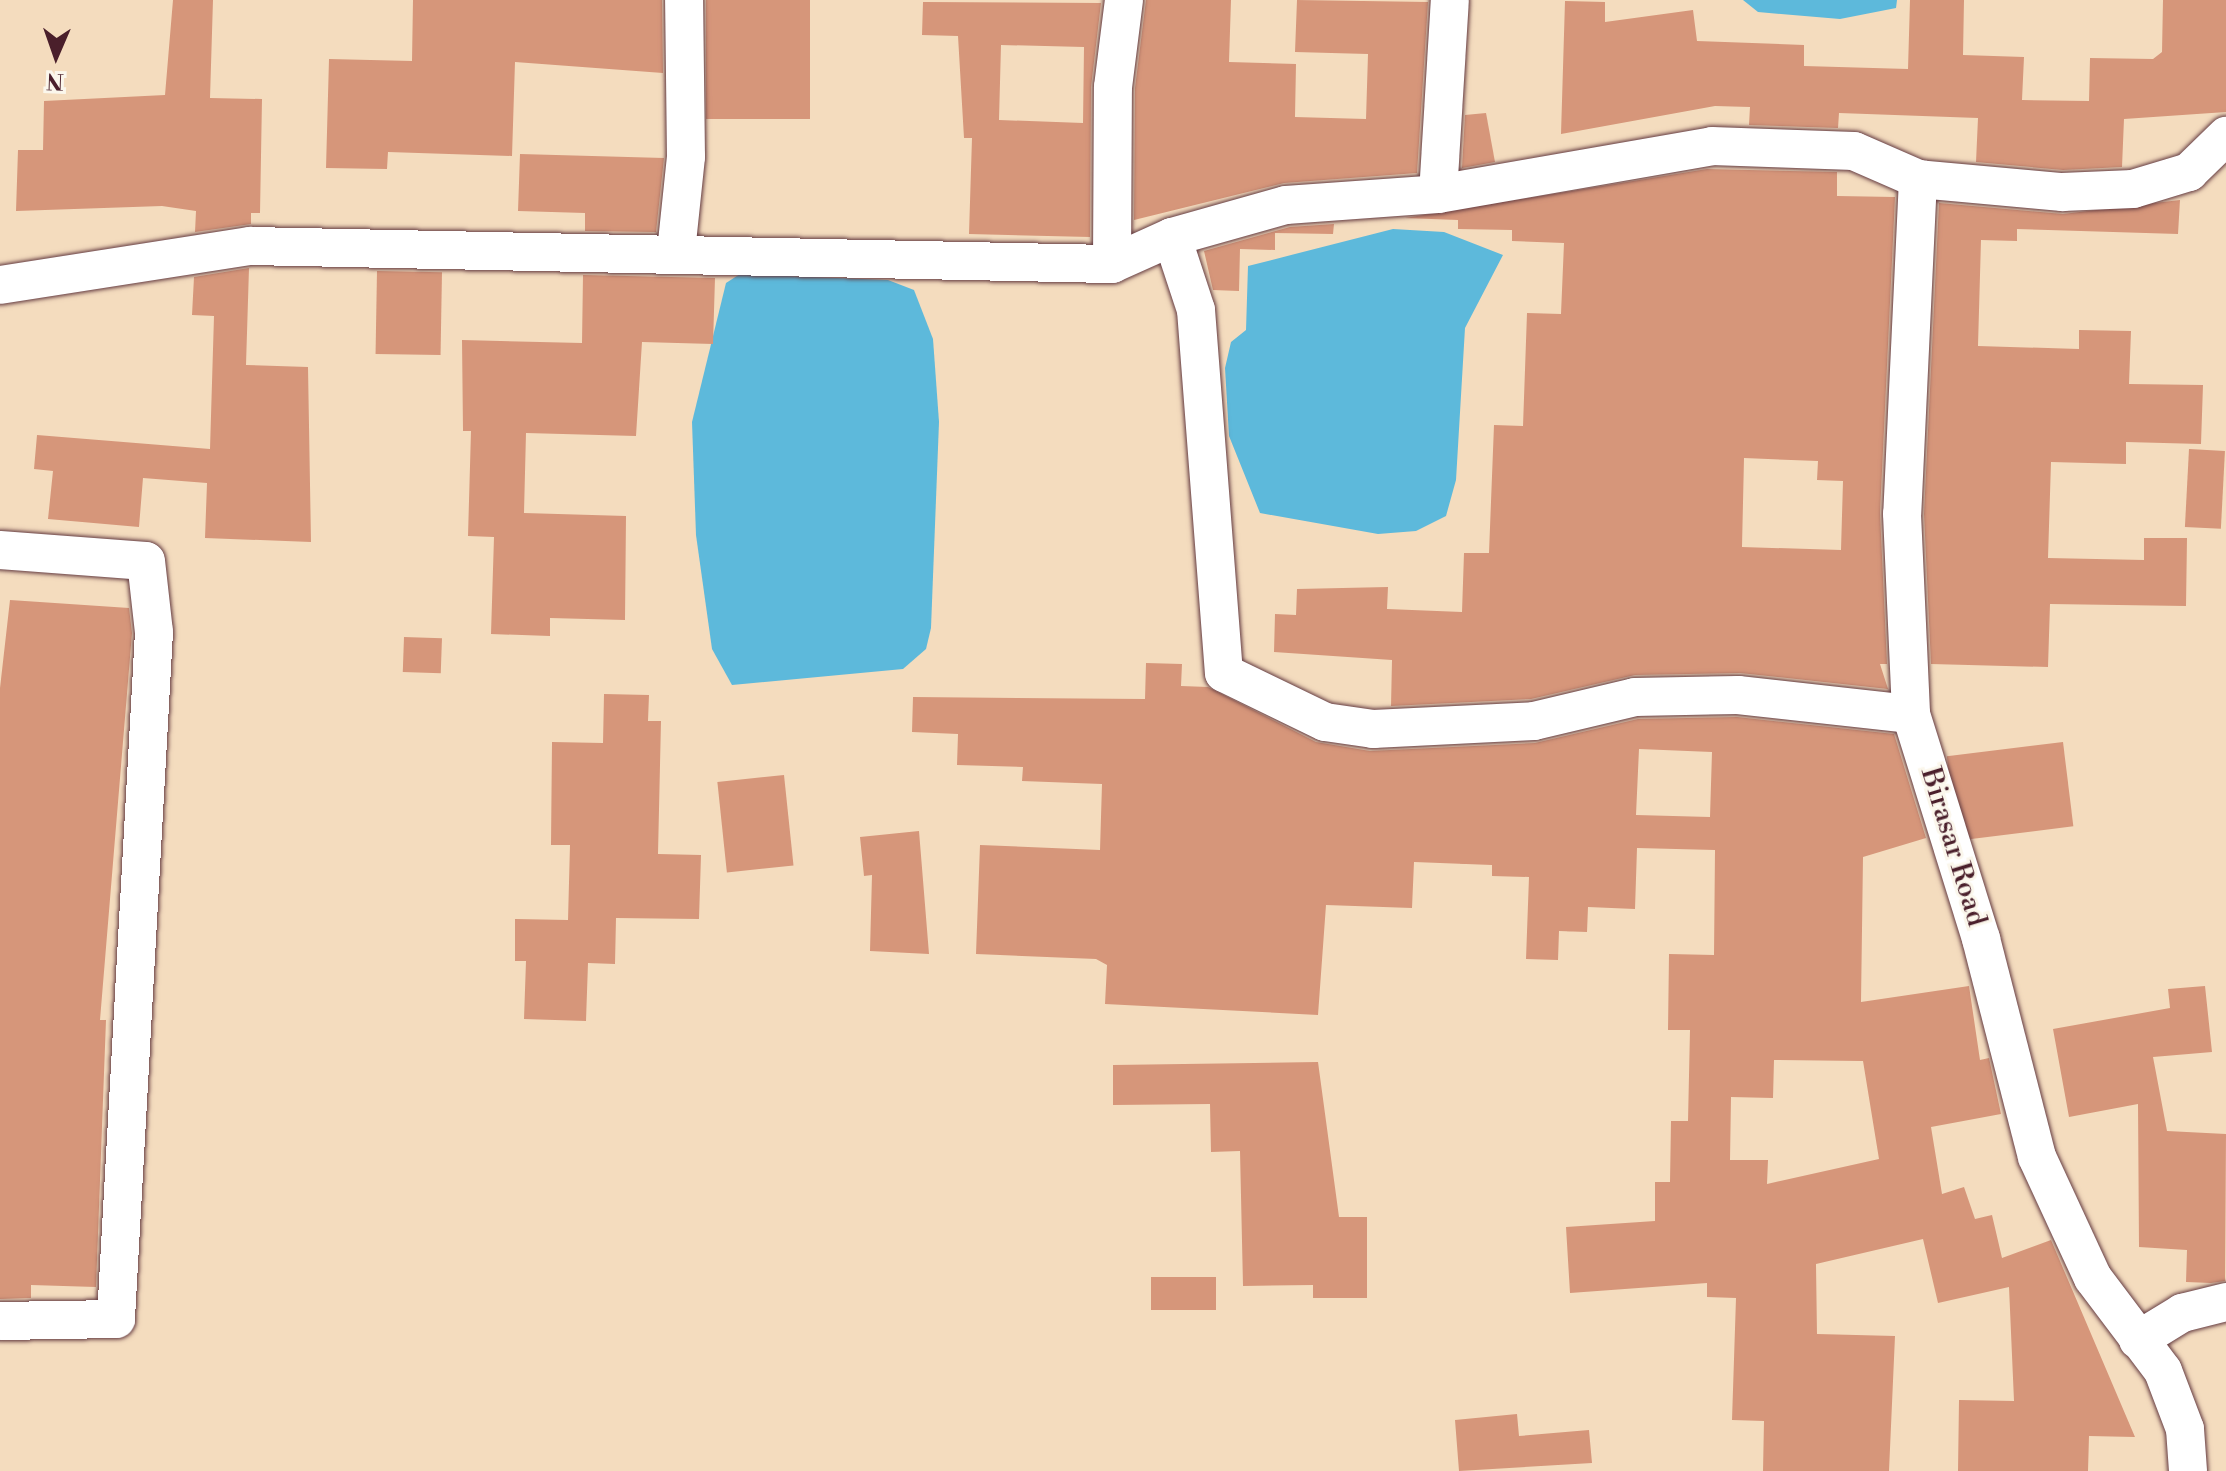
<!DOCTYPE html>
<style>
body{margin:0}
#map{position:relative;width:2226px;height:1471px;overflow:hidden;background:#f4dcbe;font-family:"Libre Bodoni",serif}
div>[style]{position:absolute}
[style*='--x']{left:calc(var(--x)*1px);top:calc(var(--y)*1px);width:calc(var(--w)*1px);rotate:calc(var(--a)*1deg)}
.water>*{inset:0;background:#5db9db}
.building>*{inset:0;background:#d6967a;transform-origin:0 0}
.roads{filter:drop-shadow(0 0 2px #643b41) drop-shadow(0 0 2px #643b41)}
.street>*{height:38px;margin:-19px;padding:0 19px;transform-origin:19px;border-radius:19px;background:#fff}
span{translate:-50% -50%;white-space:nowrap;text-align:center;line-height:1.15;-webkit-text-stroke:6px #fbf7ec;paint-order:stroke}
.street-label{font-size:28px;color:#4a1f2b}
.north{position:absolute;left:16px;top:16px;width:80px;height:80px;-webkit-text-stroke:6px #fbf7ec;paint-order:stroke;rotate:182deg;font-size:22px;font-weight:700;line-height:32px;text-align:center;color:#4a1f2b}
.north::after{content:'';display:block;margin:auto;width:28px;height:36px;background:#4a1f2b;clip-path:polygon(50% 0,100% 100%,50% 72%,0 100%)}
</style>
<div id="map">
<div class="water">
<i style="clip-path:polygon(1743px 0,1897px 0,1896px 8px,1840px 19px,1758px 12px)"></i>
<i style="clip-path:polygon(1393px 229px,1444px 232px,1503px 255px,1465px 328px,1456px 480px,1446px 516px,1416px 531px,1378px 534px,1260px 513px,1229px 436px,1225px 368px,1231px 342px,1246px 330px,1248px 266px)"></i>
<i style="clip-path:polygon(740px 274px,888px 280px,914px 290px,933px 339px,939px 422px,931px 628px,926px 649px,903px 669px,732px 685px,712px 649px,696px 535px,692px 422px,726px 283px)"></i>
</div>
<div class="building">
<i style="clip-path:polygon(173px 0,213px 0,210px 98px,262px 99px,260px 213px,251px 213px,251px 224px,195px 232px,196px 211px,162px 206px,16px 211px,18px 150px,43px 150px,44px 101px,165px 95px)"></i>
<i style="clip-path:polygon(413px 0,662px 0,663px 73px,515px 62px,512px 156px,388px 152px,387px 169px,326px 168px,329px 59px,412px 61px)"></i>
<i style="left:706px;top:0;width:104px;height:119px"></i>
<i style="clip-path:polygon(1146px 0,1231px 0,1229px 62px,1296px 64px,1295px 117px,1366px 119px,1368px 54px,1295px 52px,1297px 0,1428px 2px,1417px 173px,1284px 183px,1134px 220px,1135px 88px)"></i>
<i style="clip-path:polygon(1910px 0,1964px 0,1963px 55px,2024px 57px,2022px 100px,2089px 101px,2090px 58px,2153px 59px,2162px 52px,2163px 0,2226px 0,2226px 112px,2124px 119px,2122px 167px,2063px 170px,1976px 162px,1978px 118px,1839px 113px,1838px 128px,1749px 125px,1750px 107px,1715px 106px,1561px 134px,1565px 1px,1605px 2px,1605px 22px,1693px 10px,1697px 41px,1804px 45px,1804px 66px,1908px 69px)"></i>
<i style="clip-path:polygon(evenodd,923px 2px,1101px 3px,1091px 87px,1090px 237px,969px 234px,972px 138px,964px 138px,958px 36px,922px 35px,923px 2px,1001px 45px,1084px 47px,1083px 123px,999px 120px,1001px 45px)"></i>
<i style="clip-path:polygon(1486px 113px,1495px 162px,1462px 168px,1465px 115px)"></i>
<i style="clip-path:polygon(520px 154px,664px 158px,656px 232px,585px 231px,585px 213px,518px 211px)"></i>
<i style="clip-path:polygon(evenodd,1707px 169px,1837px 172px,1837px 196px,1895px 197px,1880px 513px,1887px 664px,1880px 664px,1888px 689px,1740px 673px,1635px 675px,1531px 699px,1391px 706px,1392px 660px,1274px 652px,1275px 614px,1296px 615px,1297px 589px,1388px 587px,1387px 609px,1462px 612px,1464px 553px,1489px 553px,1494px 425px,1523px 426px,1527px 313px,1561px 314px,1564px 243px,1512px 241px,1512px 230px,1458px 229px,1458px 220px,1405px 218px,1707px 169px,1744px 458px,1818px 461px,1817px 480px,1843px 481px,1841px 550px,1742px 547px,1744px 458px)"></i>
<i style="clip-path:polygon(2180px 200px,2178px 234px,2017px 229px,2017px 241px,1981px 240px,1978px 346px,2079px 349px,2079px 330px,2131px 331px,2129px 384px,2203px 385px,2201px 444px,2126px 442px,2126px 464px,2051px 462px,2048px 558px,2144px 560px,2144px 538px,2187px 538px,2186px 606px,2050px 604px,2048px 667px,1931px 664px,1924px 514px,1939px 203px,2063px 214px)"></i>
<i style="clip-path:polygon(1334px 224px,1333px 234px,1275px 233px,1275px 250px,1240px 249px,1239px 291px,1213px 290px,1204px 251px,1290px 227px)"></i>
<i style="clip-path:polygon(249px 268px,246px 365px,308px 367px,311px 542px,205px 538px,207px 483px,143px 478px,139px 527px,48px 519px,53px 471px,34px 469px,37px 435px,210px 449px,214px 316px,192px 315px,194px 277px)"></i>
<i style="left:377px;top:271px;width:65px;height:83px;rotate:1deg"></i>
<i style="clip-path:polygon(583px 275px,715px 278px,713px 344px,642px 342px,636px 436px,526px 433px,524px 513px,626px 516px,625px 620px,550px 618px,550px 636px,491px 634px,494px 537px,468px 536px,471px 431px,463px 431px,462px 340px,582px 343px)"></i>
<i style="left:2189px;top:449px;width:36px;height:78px;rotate:3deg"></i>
<i style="clip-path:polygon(10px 600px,129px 608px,132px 633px,100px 1020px,106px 1020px,96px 1287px,31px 1285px,31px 1298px,0 1299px,0 688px)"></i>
<i style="left:404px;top:637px;width:38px;height:35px;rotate:2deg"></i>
<i style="clip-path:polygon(evenodd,1146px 663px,1182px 664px,1181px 686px,1208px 687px,1316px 742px,1370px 751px,1535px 743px,1638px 719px,1737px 717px,1894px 734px,1926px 838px,1863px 857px,1861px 1002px,1969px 986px,1980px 1060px,1989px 1058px,2001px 1114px,1931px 1127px,1942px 1194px,1964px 1187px,1975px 1219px,1992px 1215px,2002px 1258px,2051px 1240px,2135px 1437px,2089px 1436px,2088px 1471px,1958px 1471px,1959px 1400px,2014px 1401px,2009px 1287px,1938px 1303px,1923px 1239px,1816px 1264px,1817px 1334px,1895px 1336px,1889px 1471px,1763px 1471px,1764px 1421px,1732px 1420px,1736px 1298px,1707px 1297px,1707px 1283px,1570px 1293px,1566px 1227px,1655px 1221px,1655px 1182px,1670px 1182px,1671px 1121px,1688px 1121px,1690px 1030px,1668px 1030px,1669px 954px,1714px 955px,1715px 850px,1637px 848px,1635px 909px,1588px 907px,1587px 932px,1559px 931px,1558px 960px,1526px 959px,1529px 877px,1492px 876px,1492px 865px,1414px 862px,1412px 908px,1326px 905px,1318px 1015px,1105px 1004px,1107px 965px,1096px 959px,976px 954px,980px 845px,1100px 850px,1102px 784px,1022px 781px,1023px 767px,957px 765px,958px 734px,912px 732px,913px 697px,1145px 699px,1146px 663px,1639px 749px,1712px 752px,1710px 817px,1636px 815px,1639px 749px,1146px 663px,1774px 1060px,1863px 1061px,1879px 1159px,1767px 1184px,1768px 1160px,1730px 1160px,1731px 1097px,1773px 1098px,1774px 1060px)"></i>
<i style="clip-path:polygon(604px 694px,649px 695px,648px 721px,661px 721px,658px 854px,701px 855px,699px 919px,616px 918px,615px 964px,588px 963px,586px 1021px,524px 1019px,526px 961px,515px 961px,515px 919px,568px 920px,570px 845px,551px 845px,552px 742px,603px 743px)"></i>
<i style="left:2063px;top:742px;width:85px;height:117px;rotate:83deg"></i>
<i style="left:784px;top:775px;width:91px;height:67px;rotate:84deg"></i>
<i style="clip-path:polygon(919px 831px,929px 954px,870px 951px,872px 875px,864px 876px,860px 837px)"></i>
<i style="clip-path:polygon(2205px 986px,2212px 1052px,2153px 1057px,2167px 1131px,2226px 1134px,2225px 1281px,2211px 1283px,2186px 1282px,2187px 1250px,2139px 1247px,2138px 1104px,2069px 1117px,2053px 1029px,2170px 1008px,2168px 989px)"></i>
<i style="clip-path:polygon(1318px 1062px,1339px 1217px,1367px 1217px,1367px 1298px,1313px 1298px,1313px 1285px,1243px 1286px,1240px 1151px,1211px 1152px,1210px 1104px,1113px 1105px,1113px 1065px)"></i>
<i style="left:1151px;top:1277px;width:65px;height:33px"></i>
<i style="clip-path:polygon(1517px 1414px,1519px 1436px,1589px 1430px,1592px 1463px,1459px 1471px,1455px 1420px)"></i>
</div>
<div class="roads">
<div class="street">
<i style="--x:1918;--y:179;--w:335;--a:92.7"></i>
<i style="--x:1902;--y:514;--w:200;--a:87.4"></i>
<i style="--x:1911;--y:714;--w:236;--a:72.7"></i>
<i style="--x:1981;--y:939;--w:225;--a:75.6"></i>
<i style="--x:2037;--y:1157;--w:133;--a:65.2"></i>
<i style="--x:2093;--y:1278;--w:116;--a:53"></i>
<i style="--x:2163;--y:1371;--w:62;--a:69.2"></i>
<i style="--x:2185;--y:1429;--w:42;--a:85.9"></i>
<i style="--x:1438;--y:194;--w:194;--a:-86.5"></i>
<i style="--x:1172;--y:237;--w:77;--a:71.8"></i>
<i style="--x:1196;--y:310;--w:364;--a:85.6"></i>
<i style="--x:1224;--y:673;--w:112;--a:25.9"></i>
<i style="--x:1325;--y:722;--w:49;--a:8.3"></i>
<i style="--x:1373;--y:729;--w:161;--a:-2.8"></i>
<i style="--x:1534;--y:721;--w:104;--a:-13.4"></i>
<i style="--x:1635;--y:697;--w:103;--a:-1.1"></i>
<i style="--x:1738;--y:695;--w:174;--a:6.3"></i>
<i style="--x:676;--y:252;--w:96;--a:-84"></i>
<i style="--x:686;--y:157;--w:157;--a:-90.7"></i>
<i style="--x:1112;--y:264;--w:177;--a:-89.7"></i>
<i style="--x:1113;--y:87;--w:88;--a:-82.8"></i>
<i style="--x:0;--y:285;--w:253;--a:-8.9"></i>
<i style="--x:250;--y:246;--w:862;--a:1.2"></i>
<i style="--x:1112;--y:264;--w:66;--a:-24.2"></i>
<i style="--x:1172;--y:237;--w:118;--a:-15.7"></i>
<i style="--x:1286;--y:205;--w:152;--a:-4.1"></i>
<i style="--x:1438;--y:194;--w:278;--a:-9.9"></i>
<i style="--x:1712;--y:146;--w:142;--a:2"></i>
<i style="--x:1854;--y:151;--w:70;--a:23.6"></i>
<i style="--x:1918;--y:179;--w:145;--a:5.2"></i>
<i style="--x:2062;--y:192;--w:71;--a:-2.4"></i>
<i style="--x:2133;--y:189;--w:59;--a:-16.9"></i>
<i style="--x:2189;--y:172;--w:52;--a:-44.2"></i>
<i style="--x:0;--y:550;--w:146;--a:4.3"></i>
<i style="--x:146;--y:561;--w:71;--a:83.6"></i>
<i style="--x:154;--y:632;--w:688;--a:93.17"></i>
<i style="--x:116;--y:1319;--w:116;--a:179"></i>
<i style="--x:2138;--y:1340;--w:52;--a:-31.5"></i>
<i style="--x:2182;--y:1313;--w:45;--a:-14"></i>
</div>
</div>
<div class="street-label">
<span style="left:1953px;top:847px;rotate:73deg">Birasar Road</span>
</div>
<div class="north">N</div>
</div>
